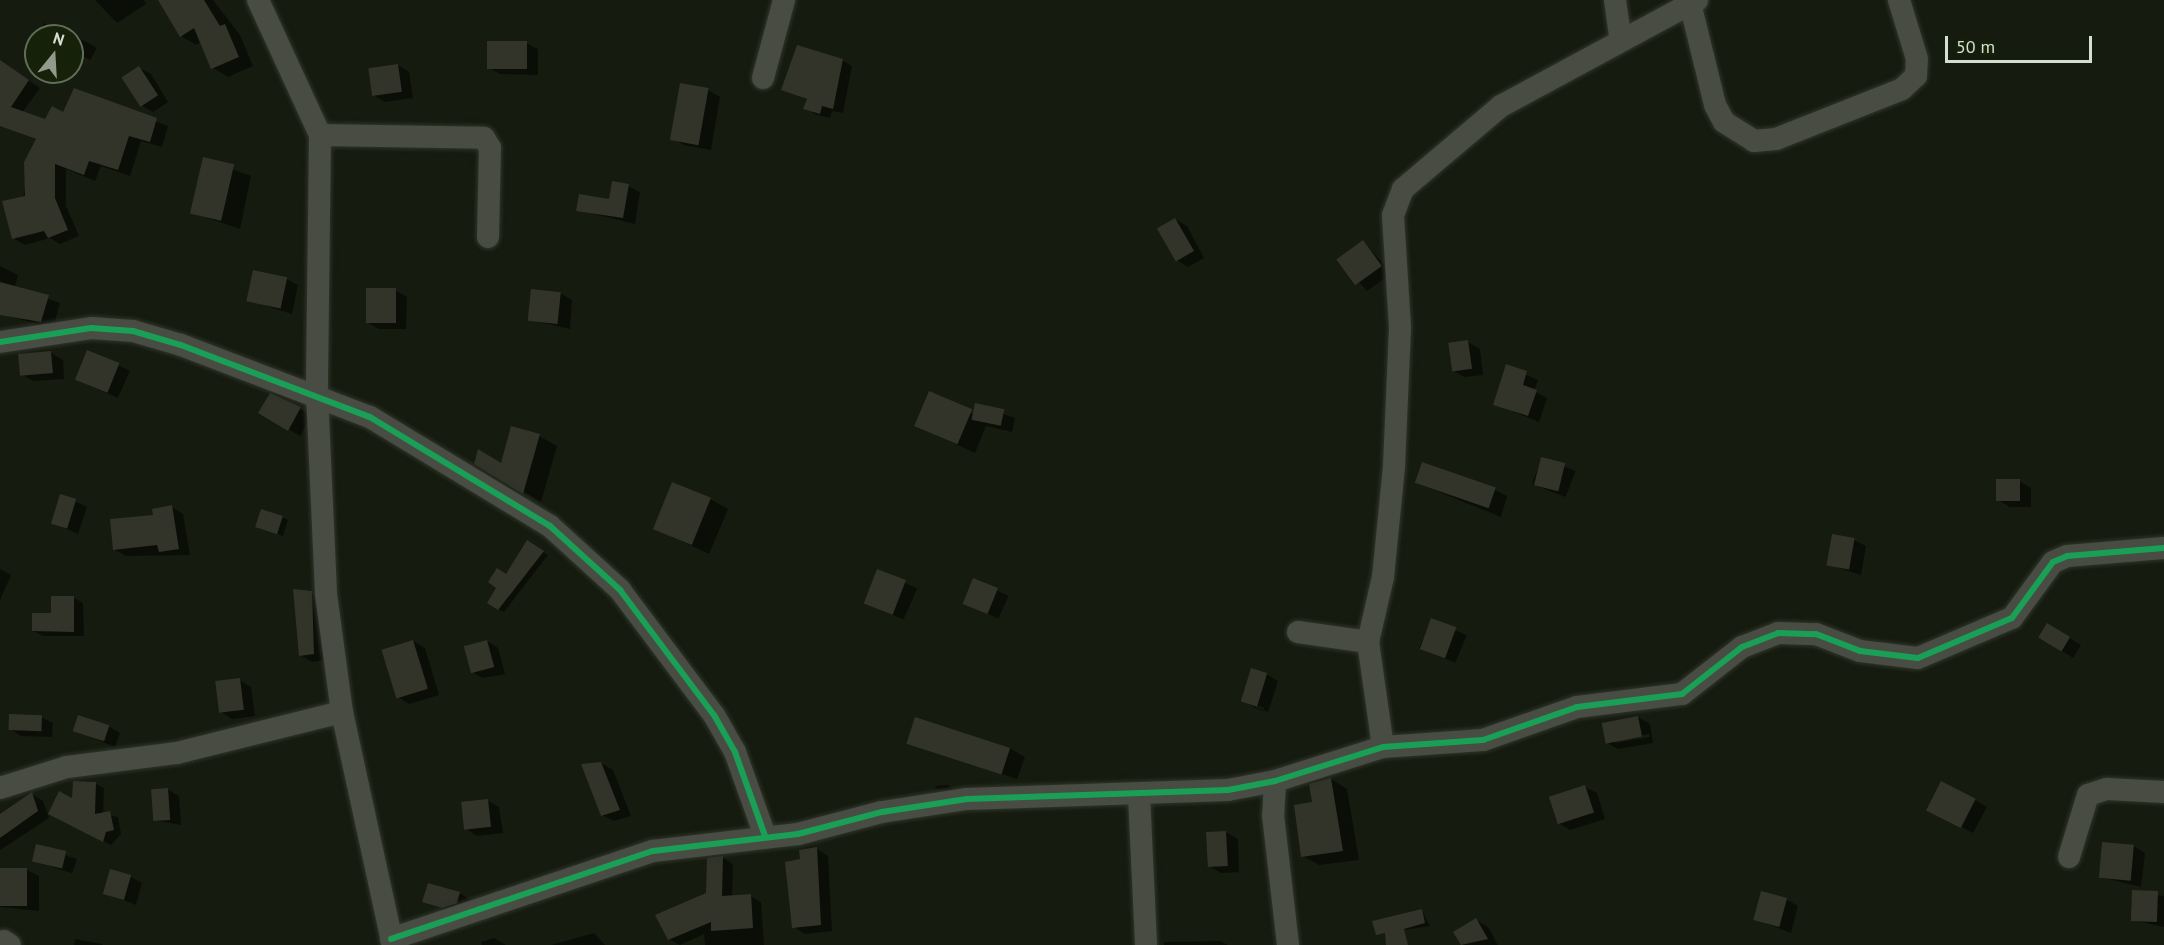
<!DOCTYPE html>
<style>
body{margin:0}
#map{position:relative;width:2164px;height:945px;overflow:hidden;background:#151b0e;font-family:"PT Sans",sans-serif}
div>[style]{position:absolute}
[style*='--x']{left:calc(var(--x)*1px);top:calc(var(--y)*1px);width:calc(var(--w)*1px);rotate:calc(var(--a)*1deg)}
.shadow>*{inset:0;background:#0007;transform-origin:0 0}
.building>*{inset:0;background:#323429;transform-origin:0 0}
.roads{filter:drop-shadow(0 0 2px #30352c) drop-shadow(0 0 2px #30352c)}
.minor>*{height:22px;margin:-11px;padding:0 11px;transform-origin:11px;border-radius:11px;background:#484c43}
.cycleway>*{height:6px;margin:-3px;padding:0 3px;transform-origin:3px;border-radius:3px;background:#1a9f57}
span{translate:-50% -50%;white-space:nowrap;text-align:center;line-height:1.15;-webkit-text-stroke:6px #152108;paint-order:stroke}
.north{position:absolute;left:24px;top:24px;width:60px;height:60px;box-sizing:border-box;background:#152108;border:2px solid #626d58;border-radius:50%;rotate:18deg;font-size:16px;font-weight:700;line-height:24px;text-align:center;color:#d6dfcf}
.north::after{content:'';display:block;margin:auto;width:21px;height:27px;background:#929a8b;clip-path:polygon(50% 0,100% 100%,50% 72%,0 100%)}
.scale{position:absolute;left:1945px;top:36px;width:147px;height:27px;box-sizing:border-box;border:3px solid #d6dfcf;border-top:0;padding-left:8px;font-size:18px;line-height:21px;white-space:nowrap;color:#d6dfcf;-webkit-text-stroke:4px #152108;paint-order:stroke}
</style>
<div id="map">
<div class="shadow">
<i style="clip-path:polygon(95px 0,144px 0,146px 4px,117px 23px)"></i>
<i style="clip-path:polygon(159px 0,213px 0,240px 35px,253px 66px,228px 77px,213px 68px,202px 41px,196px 45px,181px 36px)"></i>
<i style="clip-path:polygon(44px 23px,87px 42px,97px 48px,90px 60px,77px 53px,72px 60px,72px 36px,39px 36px)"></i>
<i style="clip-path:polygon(526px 43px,538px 49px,538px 75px,500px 74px,489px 68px)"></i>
<i style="clip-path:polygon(842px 60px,852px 66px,843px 113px,832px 111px,830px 118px,815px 114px,805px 108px,808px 100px,783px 89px)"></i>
<i style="clip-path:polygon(0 61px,40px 88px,22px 113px,46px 121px,64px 114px,75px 90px,168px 126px,162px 147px,141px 141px,130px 176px,101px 166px,95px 181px,66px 169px,66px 206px,79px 236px,60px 244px,50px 238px,25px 245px,13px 238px,37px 140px,0 125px)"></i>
<i style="clip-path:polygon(398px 65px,409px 72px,413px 98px,385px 102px,373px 95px)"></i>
<i style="clip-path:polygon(139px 68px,151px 74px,168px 102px,153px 112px,141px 105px)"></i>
<i style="clip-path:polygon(708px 90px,720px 97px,711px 150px,684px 145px,673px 139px)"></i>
<i style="clip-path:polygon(204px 159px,251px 176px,240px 229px,193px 213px)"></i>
<i style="clip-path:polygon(628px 186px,640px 192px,635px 224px,578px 210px,610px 201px)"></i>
<i style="clip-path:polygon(1175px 219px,1187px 226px,1204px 258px,1188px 267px,1177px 260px)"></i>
<i style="clip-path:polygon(1363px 242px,1392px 273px,1367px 291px,1338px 259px)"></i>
<i style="clip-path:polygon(0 266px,18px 275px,15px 287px,60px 303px,53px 328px,8px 316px,0 295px)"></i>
<i style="clip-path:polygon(286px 279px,298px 285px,292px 314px,248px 300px)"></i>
<i style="clip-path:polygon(395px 290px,407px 297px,406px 329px,379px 329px,367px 322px)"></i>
<i style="clip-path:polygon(560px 293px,572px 300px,570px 329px,531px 320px)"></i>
<i style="clip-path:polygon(1468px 342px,1480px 349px,1483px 375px,1464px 377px,1452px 370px)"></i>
<i style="left:88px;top:352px;width:46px;height:30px;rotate:24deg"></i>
<i style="clip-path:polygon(51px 353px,63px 360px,64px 379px,33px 381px,21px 374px)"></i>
<i style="clip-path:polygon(1507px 366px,1538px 380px,1534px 391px,1547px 398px,1539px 422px,1495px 404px)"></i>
<i style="clip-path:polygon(270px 395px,312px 415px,300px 436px,260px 413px)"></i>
<i style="clip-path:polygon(976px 405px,1015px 418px,1012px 432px,986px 426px,975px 453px,915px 425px,975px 413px)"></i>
<i style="clip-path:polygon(539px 436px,557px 446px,541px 502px,476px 464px,502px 465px)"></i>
<i style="left:1542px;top:458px;width:36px;height:28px;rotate:21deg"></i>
<i style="clip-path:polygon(2019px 481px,2031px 488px,2031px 507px,2010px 507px,1998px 500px)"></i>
<i style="clip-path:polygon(1417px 483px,1495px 490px,1507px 496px,1501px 517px)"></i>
<i style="clip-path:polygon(710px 499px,728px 509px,709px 554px,654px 528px)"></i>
<i style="clip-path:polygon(75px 501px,87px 507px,78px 534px,51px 522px)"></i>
<i style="clip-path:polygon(172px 507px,183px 514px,190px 555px,126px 556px,115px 550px)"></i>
<i style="clip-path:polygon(282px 517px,288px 520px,283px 536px,257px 526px)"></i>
<i style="clip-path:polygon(1854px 540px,1866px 546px,1861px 575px,1827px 564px)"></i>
<i style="clip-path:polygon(527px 542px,548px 555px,504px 612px,489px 603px)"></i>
<i style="clip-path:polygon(0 569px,11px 575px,0 600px)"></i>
<i style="left:878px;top:571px;width:43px;height:34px;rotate:24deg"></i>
<i style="left:973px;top:580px;width:39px;height:25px;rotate:24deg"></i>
<i style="clip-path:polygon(311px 593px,323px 600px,326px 660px,312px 662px,300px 655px)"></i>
<i style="clip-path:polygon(74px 598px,83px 603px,84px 636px,43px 636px,33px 631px)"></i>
<i style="left:1431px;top:620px;width:39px;height:30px;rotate:23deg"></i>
<i style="clip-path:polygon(2048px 625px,2081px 645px,2073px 658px,2062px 651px)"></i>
<i style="clip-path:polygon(413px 641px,425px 648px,439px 695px,409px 704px,398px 697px)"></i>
<i style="clip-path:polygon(487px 641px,498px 648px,505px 674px,483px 678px,472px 672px)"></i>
<i style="clip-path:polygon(evenodd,1266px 674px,1278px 681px,1268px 712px,1242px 701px,1266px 674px,1253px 704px,1264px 708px,1263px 711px,1253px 707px,1253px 704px)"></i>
<i style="clip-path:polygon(239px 680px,251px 687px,255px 716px,232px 719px,221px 712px)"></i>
<i style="clip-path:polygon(41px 717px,53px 723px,52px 737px,21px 736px,10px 729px)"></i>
<i style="clip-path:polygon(evenodd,1638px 717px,1650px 724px,1653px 743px,1618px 749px,1607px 743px,1638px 717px,1649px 734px,1650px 737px,1615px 743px,1615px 740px,1649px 734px)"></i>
<i style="clip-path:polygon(108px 726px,120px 733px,115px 747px,74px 730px)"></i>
<i style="clip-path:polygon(909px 743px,1009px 748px,1025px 757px,1017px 779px)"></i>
<i style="clip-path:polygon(601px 763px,613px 770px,631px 816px,614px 821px,602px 815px)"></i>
<i style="clip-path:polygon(1331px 779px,1347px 789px,1359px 860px,1319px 865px,1303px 856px,1313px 803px)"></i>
<i style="clip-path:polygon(96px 784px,104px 788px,103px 814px,118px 817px,121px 834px,111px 845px,58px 817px)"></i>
<i style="clip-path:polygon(948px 785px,954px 790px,936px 789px,935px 786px)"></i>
<i style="clip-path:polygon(1585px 787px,1597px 793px,1605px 819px,1570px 830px,1559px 823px)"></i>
<i style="clip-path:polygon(167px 789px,179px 796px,181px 825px,154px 820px)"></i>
<i style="clip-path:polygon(32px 794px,43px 801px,49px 818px,0 850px,0 814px)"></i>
<i style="clip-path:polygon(1975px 800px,1987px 807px,1973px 833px,1940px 816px)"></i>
<i style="clip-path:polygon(488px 801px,499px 807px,503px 833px,477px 836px,466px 829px)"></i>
<i style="clip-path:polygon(1226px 832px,1238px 839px,1239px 872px,1221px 873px,1209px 866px)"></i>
<i style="left:37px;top:846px;width:42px;height:15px;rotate:18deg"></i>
<i style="clip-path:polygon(2134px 846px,2145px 853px,2141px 887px,2100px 877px)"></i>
<i style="clip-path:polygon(817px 849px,828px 856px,832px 931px,805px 934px,794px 927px,802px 860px)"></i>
<i style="clip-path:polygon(723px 858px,733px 864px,732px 897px,750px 896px,761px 902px,764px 945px,705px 945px,704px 934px,680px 945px,669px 939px,707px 894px)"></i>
<i style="clip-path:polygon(0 870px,27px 870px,39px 876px,39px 911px,0 907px)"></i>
<i style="clip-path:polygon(131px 877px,142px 883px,136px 905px,106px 893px)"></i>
<i style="clip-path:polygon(2134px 892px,2164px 896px,2164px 927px,2133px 920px)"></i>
<i style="clip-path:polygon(459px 893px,471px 900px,468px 909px,455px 913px,424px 902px)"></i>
<i style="clip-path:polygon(1787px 900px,1798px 906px,1791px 933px,1755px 919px)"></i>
<i style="clip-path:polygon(1422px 911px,1430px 926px,1377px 934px)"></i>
<i style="clip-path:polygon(1476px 920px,1488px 927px,1498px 945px,1462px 945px,1455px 932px)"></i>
<i style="clip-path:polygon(594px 933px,605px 945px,551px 945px)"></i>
<i style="clip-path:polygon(494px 938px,506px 945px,482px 945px,481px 942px)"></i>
<i style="clip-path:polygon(75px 939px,102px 944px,103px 945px,74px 945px)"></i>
<i style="clip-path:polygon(1220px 941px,1228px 945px,1164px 945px,1164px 942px)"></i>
</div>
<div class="building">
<i style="clip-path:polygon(158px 0,204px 0,220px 26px,225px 24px,239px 57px,211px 69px,194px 28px,180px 37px)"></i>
<i style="left:487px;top:41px;width:40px;height:28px"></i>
<i style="clip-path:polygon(797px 45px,843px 59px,833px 109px,822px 106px,820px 114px,803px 109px,807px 99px,781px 90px)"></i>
<i style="clip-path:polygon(0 60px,29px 80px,11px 107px,45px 119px,52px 106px,63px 112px,74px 88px,157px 118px,150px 142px,129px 136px,118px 170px,89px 161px,84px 175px,55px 164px,55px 198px,68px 230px,48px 238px,44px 231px,12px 239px,2px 201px,25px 196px,24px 162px,36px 139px,0 126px)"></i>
<i style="left:398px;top:64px;width:28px;height:30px;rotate:82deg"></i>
<i style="left:139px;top:66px;width:35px;height:21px;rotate:57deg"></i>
<i style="left:680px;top:83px;width:29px;height:58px;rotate:10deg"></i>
<i style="left:203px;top:157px;width:32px;height:58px;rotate:13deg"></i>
<i style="clip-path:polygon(612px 181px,629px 184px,623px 218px,576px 211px,579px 194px,609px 199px)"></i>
<i style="left:1175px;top:218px;width:38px;height:21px;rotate:60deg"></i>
<i style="left:1363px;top:240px;width:32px;height:33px;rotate:54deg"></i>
<i style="left:253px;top:270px;width:35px;height:32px;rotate:12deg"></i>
<i style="clip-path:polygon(0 282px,49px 295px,41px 322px,0 315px)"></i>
<i style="left:366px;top:288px;width:30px;height:35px"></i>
<i style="left:531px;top:289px;width:30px;height:32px;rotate:6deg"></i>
<i style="left:1468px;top:340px;width:29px;height:20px;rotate:82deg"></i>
<i style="left:87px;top:350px;width:35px;height:32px;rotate:22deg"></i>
<i style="left:51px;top:351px;width:22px;height:33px;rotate:85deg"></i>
<i style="clip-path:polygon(1506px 364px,1527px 371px,1523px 385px,1537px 390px,1528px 416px,1493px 405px)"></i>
<i style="left:929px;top:391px;width:47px;height:38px;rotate:23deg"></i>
<i style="clip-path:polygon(270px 393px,301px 407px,288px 431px,258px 413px)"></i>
<i style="left:975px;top:403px;width:30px;height:17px;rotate:12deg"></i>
<i style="clip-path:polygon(511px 426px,540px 434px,523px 494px,474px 464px,478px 449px,501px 463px)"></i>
<i style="left:1541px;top:457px;width:25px;height:29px;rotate:14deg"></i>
<i style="left:1422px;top:462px;width:78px;height:22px;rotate:19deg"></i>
<i style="left:2020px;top:479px;width:22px;height:24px;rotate:90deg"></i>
<i style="left:672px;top:482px;width:42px;height:51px;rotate:22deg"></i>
<i style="left:60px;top:494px;width:17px;height:31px;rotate:17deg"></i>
<i style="clip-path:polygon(172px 505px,179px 549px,159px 552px,157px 545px,113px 550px,110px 519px,153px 515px,152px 509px)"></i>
<i style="left:261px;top:509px;width:23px;height:19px;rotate:18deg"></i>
<i style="left:1832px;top:534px;width:23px;height:32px;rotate:10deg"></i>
<i style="clip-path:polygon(527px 540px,544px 551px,498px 610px,487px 603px,496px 588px,488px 582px,497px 568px,506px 574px)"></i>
<i style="left:877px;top:569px;width:31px;height:37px;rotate:21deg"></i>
<i style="left:973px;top:578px;width:27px;height:28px;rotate:22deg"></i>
<i style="clip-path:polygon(293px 589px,312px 591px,314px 654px,299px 656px)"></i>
<i style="clip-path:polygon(51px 596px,74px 596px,74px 632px,32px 631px,32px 613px,51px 613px)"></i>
<i style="left:1431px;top:618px;width:27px;height:33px;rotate:20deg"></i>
<i style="left:2047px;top:623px;width:27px;height:17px;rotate:31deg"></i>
<i style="left:413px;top:640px;width:51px;height:33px;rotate:73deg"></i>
<i style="left:487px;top:640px;width:28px;height:24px;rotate:75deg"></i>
<i style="left:1251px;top:668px;width:17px;height:35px;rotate:17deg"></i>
<i style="left:240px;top:678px;width:32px;height:25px;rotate:83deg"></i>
<i style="left:9px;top:714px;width:33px;height:16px;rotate:2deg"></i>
<i style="left:78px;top:715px;width:33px;height:17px;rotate:18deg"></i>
<i style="left:1638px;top:716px;width:21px;height:37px;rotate:79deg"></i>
<i style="left:915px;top:717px;width:100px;height:28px;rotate:18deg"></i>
<i style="clip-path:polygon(601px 762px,620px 810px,601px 816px,581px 764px)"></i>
<i style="clip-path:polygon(1331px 778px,1343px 851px,1301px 857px,1294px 805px,1312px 802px,1309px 784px)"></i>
<i style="clip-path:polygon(73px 781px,96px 782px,95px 814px,110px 811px,114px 830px,106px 832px,103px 842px,48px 814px,59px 791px,72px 798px)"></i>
<i style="left:1941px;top:781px;width:39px;height:33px;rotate:27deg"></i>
<i style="left:1585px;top:785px;width:29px;height:38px;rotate:72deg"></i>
<i style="left:168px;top:788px;width:32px;height:17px;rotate:86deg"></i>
<i style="clip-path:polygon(32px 792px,38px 811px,0 838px,0 814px)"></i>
<i style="left:488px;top:799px;width:28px;height:27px;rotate:84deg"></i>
<i style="left:1226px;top:831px;width:35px;height:20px;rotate:87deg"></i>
<i style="left:2102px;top:842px;width:32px;height:36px;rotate:5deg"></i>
<i style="left:36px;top:844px;width:31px;height:18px;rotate:13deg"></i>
<i style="clip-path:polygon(817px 847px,821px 925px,792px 928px,785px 862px,800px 859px,799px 850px)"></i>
<i style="clip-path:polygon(723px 856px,722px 896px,751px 894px,753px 928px,711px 931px,711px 922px,668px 940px,655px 915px,706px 893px,707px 858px)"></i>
<i style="left:0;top:868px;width:27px;height:38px"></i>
<i style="left:110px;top:869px;width:22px;height:26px;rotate:16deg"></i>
<i style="clip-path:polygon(428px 883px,460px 892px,457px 903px,442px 908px,422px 902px)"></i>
<i style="left:2132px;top:890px;width:26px;height:31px;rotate:2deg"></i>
<i style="left:1761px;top:891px;width:27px;height:30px;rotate:15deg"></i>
<i style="clip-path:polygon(1422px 909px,1425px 923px,1404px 929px,1408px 945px,1386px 945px,1385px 933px,1376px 935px,1372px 921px)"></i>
<i style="clip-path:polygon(1476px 918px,1488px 939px,1461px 945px,1453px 932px)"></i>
</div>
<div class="roads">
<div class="minor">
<i style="--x:258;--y:0;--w:149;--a:65.3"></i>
<i style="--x:320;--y:135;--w:259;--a:90.7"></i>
<i style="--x:317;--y:394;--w:200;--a:87.4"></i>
<i style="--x:326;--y:594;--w:119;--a:82.3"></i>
<i style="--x:342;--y:712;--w:239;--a:77.7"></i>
<i style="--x:1615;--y:0;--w:37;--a:82"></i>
<i style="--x:1690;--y:3;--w:105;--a:76.2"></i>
<i style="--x:1715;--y:105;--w:19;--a:62"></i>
<i style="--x:1724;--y:122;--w:36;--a:32"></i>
<i style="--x:1754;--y:141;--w:22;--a:-5"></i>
<i style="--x:1776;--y:139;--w:136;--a:-21.6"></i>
<i style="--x:1902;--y:89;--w:19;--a:-43"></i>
<i style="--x:1916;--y:76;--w:17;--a:-87"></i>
<i style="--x:1917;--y:59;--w:62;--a:-107"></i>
<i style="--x:763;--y:78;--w:81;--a:-74.9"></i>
<i style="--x:320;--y:135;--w:164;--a:1"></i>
<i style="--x:484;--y:138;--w:12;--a:59"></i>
<i style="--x:490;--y:148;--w:89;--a:91.3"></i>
<i style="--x:0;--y:342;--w:92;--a:-8.7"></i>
<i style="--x:91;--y:328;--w:42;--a:4.1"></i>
<i style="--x:133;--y:331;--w:50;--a:16.3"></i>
<i style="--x:181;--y:345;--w:202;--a:20.9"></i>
<i style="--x:370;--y:417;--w:210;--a:31.2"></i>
<i style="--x:550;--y:526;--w:95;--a:42.4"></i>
<i style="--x:620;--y:590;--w:156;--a:53.1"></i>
<i style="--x:714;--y:715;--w:43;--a:60.4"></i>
<i style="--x:735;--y:752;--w:89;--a:70.3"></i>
<i style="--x:1298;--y:632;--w:71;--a:8.1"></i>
<i style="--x:1383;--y:747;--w:106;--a:-98.1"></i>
<i style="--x:1368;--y:642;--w:67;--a:-77"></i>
<i style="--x:1383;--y:577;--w:112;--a:-84.3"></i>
<i style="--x:1394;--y:466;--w:139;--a:-87.5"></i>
<i style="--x:1400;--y:327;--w:112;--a:-93.6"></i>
<i style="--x:1393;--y:215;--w:28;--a:-69"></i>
<i style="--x:1403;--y:189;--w:128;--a:-40.3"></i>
<i style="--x:1501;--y:106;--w:223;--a:-28.4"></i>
<i style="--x:1275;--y:781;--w:34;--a:93"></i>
<i style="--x:1273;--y:815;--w:131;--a:83.4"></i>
<i style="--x:0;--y:788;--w:70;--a:-17.4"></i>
<i style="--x:67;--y:767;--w:111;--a:-7.3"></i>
<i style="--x:177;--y:753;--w:170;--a:-14"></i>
<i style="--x:1139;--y:795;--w:150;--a:87.3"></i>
<i style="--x:2069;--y:857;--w:65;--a:-73"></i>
<i style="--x:2088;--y:795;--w:20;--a:-18"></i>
<i style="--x:2107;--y:789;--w:57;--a:3"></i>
<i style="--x:391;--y:939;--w:276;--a:-18.6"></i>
<i style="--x:653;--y:851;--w:146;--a:-6.7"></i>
<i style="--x:798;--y:834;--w:87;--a:-14.7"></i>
<i style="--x:882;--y:812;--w:86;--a:-8.7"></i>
<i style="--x:967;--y:799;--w:261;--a:-2"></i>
<i style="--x:1228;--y:790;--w:48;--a:-10.8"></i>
<i style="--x:1275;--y:781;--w:113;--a:-17.5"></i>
<i style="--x:1383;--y:747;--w:100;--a:-4"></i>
<i style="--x:1483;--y:740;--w:100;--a:-19.3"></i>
<i style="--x:1577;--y:707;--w:106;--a:-7.1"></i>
<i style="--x:1682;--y:694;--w:76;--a:-38.1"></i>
<i style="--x:1742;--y:647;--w:39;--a:-21"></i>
<i style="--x:1778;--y:633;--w:38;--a:2"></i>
<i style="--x:1816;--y:634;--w:47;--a:21.1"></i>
<i style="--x:1860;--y:651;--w:58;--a:6.9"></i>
<i style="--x:1918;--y:658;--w:102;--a:-23.1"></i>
<i style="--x:2012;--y:618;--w:69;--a:-53.8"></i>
<i style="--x:2053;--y:562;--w:15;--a:-23"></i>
<i style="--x:2067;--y:556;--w:97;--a:-4.7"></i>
<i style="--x:4;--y:941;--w:7;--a:34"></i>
</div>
</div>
<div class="cycleway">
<i style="--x:0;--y:342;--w:92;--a:-8.7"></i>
<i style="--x:91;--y:328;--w:42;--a:4.1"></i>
<i style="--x:133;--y:331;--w:50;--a:16.3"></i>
<i style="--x:181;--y:345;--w:202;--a:20.9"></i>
<i style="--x:370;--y:417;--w:210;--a:31.2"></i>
<i style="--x:550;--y:526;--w:95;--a:42.4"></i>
<i style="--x:620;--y:590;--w:156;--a:53.1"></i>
<i style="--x:714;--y:715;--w:43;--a:60.4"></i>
<i style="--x:735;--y:752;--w:89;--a:70.3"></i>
<i style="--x:391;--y:939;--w:276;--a:-18.6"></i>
<i style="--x:653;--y:851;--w:146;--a:-6.7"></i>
<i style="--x:798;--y:834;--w:87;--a:-14.7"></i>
<i style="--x:882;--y:812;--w:86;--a:-8.7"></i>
<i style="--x:967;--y:799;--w:261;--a:-2"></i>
<i style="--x:1228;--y:790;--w:48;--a:-10.8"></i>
<i style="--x:1275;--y:781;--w:113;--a:-17.5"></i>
<i style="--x:1383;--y:747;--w:100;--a:-4"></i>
<i style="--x:1483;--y:740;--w:100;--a:-19.3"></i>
<i style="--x:1577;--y:707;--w:106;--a:-7.1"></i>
<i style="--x:1682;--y:694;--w:76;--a:-38.1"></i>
<i style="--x:1742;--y:647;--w:39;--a:-21"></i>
<i style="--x:1778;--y:633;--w:38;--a:2"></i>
<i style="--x:1816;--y:634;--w:47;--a:21.1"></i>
<i style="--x:1860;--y:651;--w:58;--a:6.9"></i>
<i style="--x:1918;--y:658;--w:102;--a:-23.1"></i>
<i style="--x:2012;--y:618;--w:69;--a:-53.8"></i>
<i style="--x:2053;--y:562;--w:15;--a:-23"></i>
<i style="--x:2067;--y:556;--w:97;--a:-4.7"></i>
</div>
<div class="north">N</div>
<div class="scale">50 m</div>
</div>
